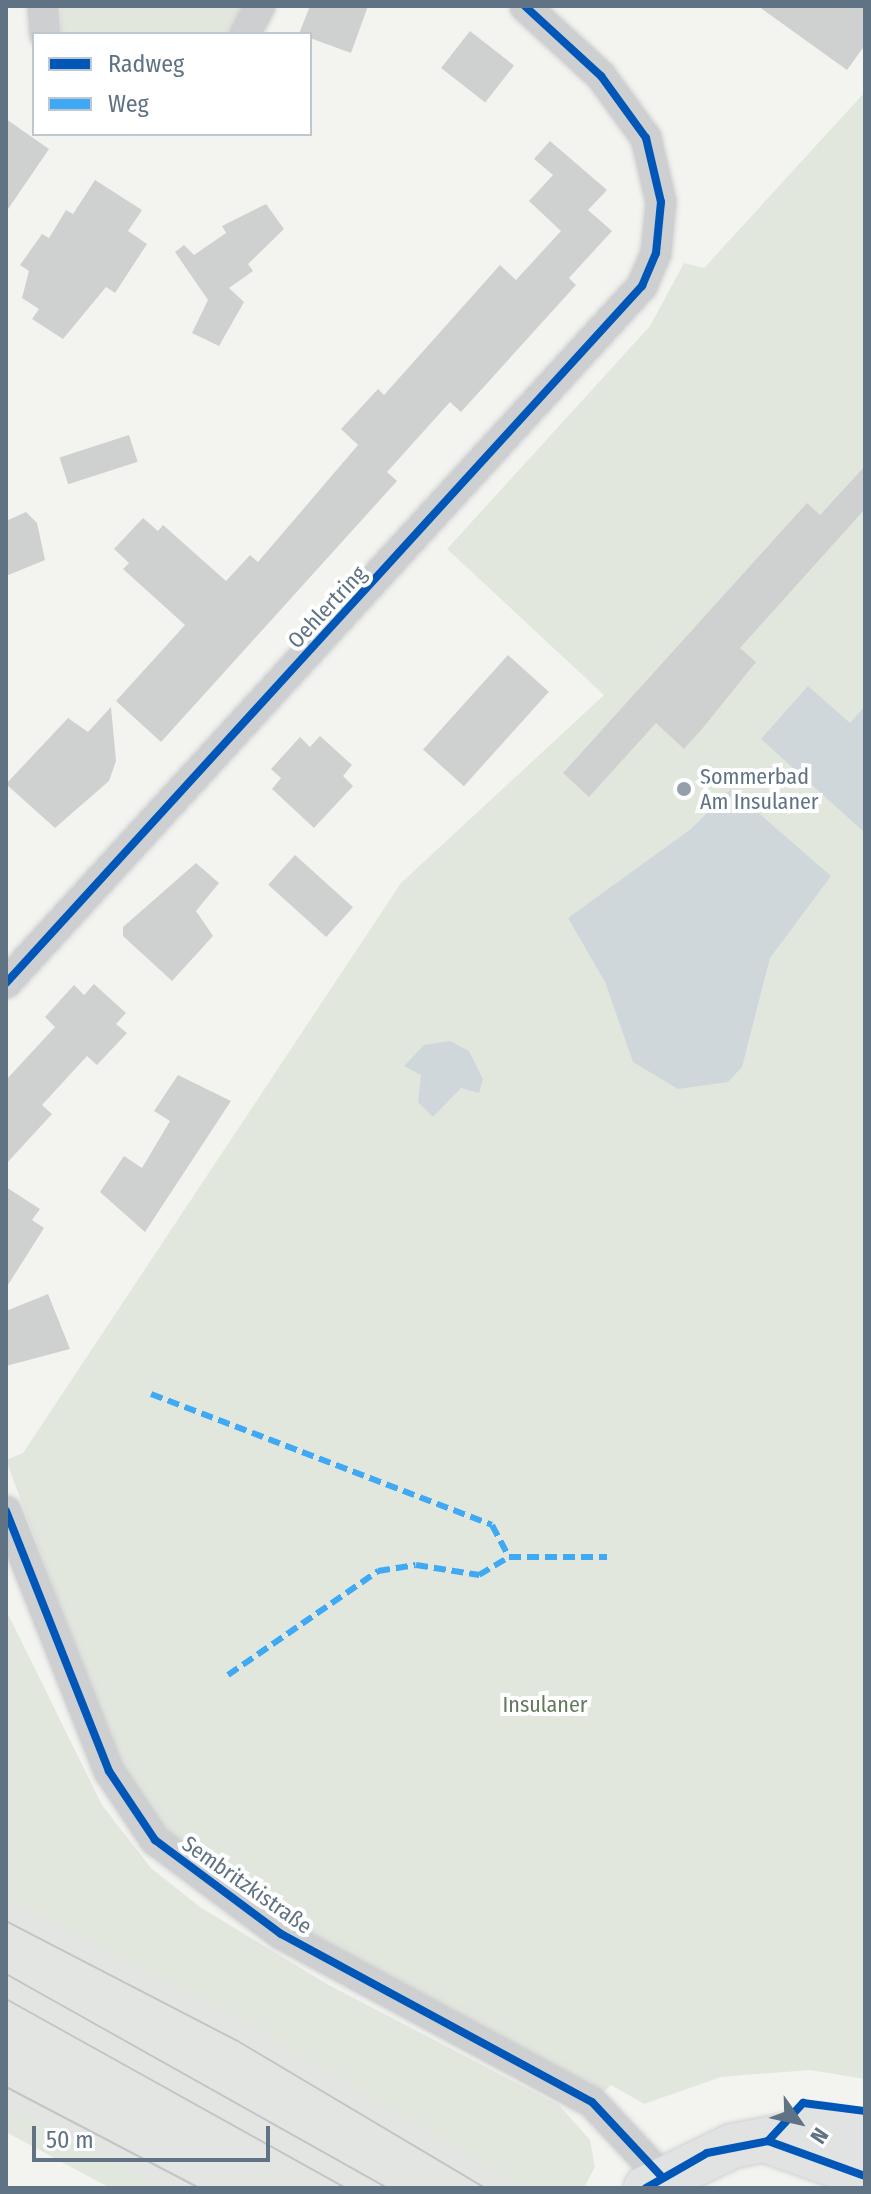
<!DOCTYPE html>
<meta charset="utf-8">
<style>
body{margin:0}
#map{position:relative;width:871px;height:2194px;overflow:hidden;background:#f3f4f0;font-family:"Fira Sans Condensed",sans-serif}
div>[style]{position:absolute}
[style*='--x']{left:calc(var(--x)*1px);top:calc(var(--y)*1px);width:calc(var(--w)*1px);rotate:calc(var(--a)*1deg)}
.built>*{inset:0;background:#e3e5e3}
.green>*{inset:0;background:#e2e7de;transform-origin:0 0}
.water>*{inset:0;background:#cfd7da}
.building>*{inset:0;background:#cfd1d0;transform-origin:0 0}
.roads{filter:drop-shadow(0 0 2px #cfd1d1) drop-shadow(0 0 2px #cfd1d1)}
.minor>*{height:30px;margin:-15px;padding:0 15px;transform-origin:15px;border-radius:15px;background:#cecfd0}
.secondary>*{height:44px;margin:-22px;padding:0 22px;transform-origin:22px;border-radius:22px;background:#e1e2e2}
.tram>*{height:2px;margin:-1px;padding:0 1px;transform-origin:1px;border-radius:1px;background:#c3c4c5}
.quiet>*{height:6px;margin-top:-3px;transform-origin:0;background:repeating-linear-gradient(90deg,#3fa9f5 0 12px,transparent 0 18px)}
.cycleway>*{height:8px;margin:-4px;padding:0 4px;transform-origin:4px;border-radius:4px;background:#0057b8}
.dots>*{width:22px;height:22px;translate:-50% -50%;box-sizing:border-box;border:4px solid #fff;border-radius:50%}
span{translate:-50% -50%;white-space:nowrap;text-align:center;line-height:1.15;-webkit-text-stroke:8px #fff;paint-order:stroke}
.street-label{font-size:22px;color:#607384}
.poi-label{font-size:22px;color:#607384}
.left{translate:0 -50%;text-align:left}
.park-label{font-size:22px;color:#647a5f}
.frame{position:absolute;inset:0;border:8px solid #607384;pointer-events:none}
.legend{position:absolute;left:32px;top:32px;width:280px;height:104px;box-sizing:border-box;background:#fff;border:2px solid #bfc7ce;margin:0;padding:10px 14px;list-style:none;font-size:24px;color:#607384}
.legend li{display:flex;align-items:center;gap:16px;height:40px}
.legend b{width:40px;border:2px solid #bfc7ce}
.north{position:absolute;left:759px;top:2082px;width:80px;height:80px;-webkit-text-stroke:6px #fff;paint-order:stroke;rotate:124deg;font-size:22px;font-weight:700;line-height:32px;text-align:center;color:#607384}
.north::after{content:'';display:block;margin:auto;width:28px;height:36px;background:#607384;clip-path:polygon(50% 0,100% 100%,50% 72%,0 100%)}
.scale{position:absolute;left:32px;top:2126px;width:238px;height:36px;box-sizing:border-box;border:4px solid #607384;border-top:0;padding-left:10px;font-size:24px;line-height:28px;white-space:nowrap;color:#607384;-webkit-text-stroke:6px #fff;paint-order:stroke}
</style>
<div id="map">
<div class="built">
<i style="clip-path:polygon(6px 1897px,220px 2008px,525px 2188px,161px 2188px,6px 2106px)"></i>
</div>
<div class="green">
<i style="left:61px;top:6px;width:184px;height:28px"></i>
<i style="clip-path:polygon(865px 92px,865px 2079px,810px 2070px,721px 2077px,644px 2104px,611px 2085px,603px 2092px,299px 1932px,170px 1838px,116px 1756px,6px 1460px,23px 1453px,401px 883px,604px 695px,447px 549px,650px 326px,684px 263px,704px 268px)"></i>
<i style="clip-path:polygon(6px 1610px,102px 1805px,151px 1868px,200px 1907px,327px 1984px,559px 2105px,590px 2140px,595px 2167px,584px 2188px,525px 2188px,220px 2008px,6px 1897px)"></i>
<i style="clip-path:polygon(6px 2106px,161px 2188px,110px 2188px,6px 2132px)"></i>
</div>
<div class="water">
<i style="clip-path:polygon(808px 686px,850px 723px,865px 706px,865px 833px,761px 739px)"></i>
<i style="clip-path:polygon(731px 789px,831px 876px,770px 958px,742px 1067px,728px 1082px,678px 1089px,633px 1062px,605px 982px,568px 918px,691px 829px)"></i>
<i style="clip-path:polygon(450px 1041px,469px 1051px,483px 1079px,479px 1093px,461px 1088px,433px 1117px,418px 1102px,421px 1075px,404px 1066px,424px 1045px)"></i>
</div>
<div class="building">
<i style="clip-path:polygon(310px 6px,368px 6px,351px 53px,299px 34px)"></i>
<i style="clip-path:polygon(758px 6px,865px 6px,865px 45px,847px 70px)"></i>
<i style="left:470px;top:31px;width:56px;height:47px;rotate:38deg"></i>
<i style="clip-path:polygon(6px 119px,49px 149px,6px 212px)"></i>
<i style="clip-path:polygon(550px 141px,607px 190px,588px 210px,612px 231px,569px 278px,576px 285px,461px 412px,450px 402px,387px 472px,397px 481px,161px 742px,116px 701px,185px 625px,123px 569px,129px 563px,114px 549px,143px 518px,158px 531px,163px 525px,226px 581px,250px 555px,258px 562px,358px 445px,341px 429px,378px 389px,384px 395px,500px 265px,516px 280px,561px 231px,529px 201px,553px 175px,534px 159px)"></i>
<i style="clip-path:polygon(95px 180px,142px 210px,128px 231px,147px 244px,115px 293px,106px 287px,63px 339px,32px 319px,39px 309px,22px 298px,29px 271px,20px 265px,42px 234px,49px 238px,66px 210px,73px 214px)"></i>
<i style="clip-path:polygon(266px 204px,284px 229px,248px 264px,253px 271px,229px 288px,244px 302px,219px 346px,192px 333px,208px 300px,175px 252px,184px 245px,194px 255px,226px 233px,222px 226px)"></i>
<i style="left:129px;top:435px;width:28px;height:73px;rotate:72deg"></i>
<i style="clip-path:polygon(865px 466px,865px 509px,740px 648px,756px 662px,702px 729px,684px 749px,656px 723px,589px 797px,563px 773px,807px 503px,820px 515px)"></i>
<i style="clip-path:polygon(26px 512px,37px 523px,45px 560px,6px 576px,6px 521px)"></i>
<i style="left:508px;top:655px;width:55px;height:127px;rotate:42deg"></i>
<i style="clip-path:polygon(111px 707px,116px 761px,109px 781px,55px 828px,6px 784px,68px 718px,88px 732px)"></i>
<i style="clip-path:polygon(320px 736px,352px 765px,343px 776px,353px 786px,314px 828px,272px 789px,281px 778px,271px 769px,300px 737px,310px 747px)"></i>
<i style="left:295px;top:855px;width:78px;height:40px;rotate:42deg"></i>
<i style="clip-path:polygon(196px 863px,219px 883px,196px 911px,213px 936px,172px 981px,123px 936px,123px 927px)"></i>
<i style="clip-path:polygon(94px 984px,126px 1013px,116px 1024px,127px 1033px,97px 1065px,87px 1056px,42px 1105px,52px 1114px,6px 1164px,6px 1080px,55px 1027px,45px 1017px,74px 985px,84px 995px)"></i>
<i style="clip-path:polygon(178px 1075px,231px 1101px,145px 1232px,100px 1192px,124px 1156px,142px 1168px,170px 1121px,154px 1111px)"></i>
<i style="clip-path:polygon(6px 1187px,40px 1209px,32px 1220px,44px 1228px,6px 1288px)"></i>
<i style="clip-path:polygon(48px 1294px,70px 1349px,6px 1366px,6px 1311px)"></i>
</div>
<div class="roads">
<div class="minor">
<i style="--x:43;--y:6;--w:28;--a:86"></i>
<i style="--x:245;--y:34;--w:32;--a:-62"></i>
<i style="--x:6;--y:983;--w:944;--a:-47.62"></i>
<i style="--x:642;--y:286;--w:36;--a:-67"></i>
<i style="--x:656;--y:253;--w:51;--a:-84.4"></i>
<i style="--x:661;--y:202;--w:66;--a:-103.2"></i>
<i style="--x:646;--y:138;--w:77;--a:-126"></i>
<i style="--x:601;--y:76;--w:103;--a:-137.4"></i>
<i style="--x:6;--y:1511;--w:280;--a:68.4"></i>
<i style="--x:109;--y:1771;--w:83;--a:56.3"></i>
<i style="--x:155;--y:1840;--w:157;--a:36.7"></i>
<i style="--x:281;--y:1934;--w:353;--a:28.4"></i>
<i style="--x:592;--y:2102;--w:103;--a:47"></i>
</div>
<div class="secondary">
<i style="--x:768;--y:2141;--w:103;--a:19.8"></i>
<i style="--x:646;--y:2188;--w:96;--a:-26"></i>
<i style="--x:732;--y:2146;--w:96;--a:-10.8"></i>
<i style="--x:826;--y:2128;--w:40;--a:13"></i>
</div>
</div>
<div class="tram">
<i style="--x:6;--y:1921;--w:259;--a:27.4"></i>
<i style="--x:236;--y:2040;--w:290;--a:30.7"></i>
<i style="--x:6;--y:1974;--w:437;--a:29.3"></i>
<i style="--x:6;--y:1999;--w:389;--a:29.1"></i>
<i style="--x:6;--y:2087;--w:218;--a:27.6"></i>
</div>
<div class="quiet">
<i style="--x:151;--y:1394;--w:365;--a:21"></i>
<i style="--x:492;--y:1525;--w:36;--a:62"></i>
<i style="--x:228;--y:1675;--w:183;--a:-34.7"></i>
<i style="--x:378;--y:1571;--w:38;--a:-9"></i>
<i style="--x:416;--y:1565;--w:64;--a:9"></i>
<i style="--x:479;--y:1575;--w:35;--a:-31"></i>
<i style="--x:509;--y:1557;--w:98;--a:0"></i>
</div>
<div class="cycleway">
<i style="--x:6;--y:983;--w:944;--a:-47.62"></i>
<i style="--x:642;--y:286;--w:36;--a:-67"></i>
<i style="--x:656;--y:253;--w:51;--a:-84.4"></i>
<i style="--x:661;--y:202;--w:66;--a:-103.2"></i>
<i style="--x:646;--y:138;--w:77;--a:-126"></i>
<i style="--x:601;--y:76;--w:103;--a:-137.4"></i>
<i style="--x:6;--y:1511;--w:280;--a:68.4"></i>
<i style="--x:109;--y:1771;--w:83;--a:56.3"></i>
<i style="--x:155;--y:1840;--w:157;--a:36.7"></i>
<i style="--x:281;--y:1934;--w:353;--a:28.4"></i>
<i style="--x:592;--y:2102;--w:103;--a:47"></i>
<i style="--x:768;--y:2141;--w:52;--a:-47.4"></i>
<i style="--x:803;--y:2103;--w:63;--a:7.4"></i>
<i style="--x:646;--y:2188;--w:70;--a:-29.8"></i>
<i style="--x:707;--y:2153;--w:62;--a:-11.1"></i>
<i style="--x:768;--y:2141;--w:103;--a:19.8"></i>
</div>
<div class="dots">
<i style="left:684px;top:789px;background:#93a0aa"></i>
</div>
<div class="street-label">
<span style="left:327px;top:607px;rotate:-47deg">Oehlertring</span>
<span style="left:247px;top:1885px;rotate:35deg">Sembritzkistraße</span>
</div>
<div class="poi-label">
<span class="left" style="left:700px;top:789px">Sommerbad<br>Am Insulaner</span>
</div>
<div class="park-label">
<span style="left:545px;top:1705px">Insulaner</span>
</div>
<div class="frame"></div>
<ul class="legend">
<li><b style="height:10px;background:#0057b8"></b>Radweg</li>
<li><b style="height:10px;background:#3fa9f5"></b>Weg</li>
</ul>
<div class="north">N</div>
<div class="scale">50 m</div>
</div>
